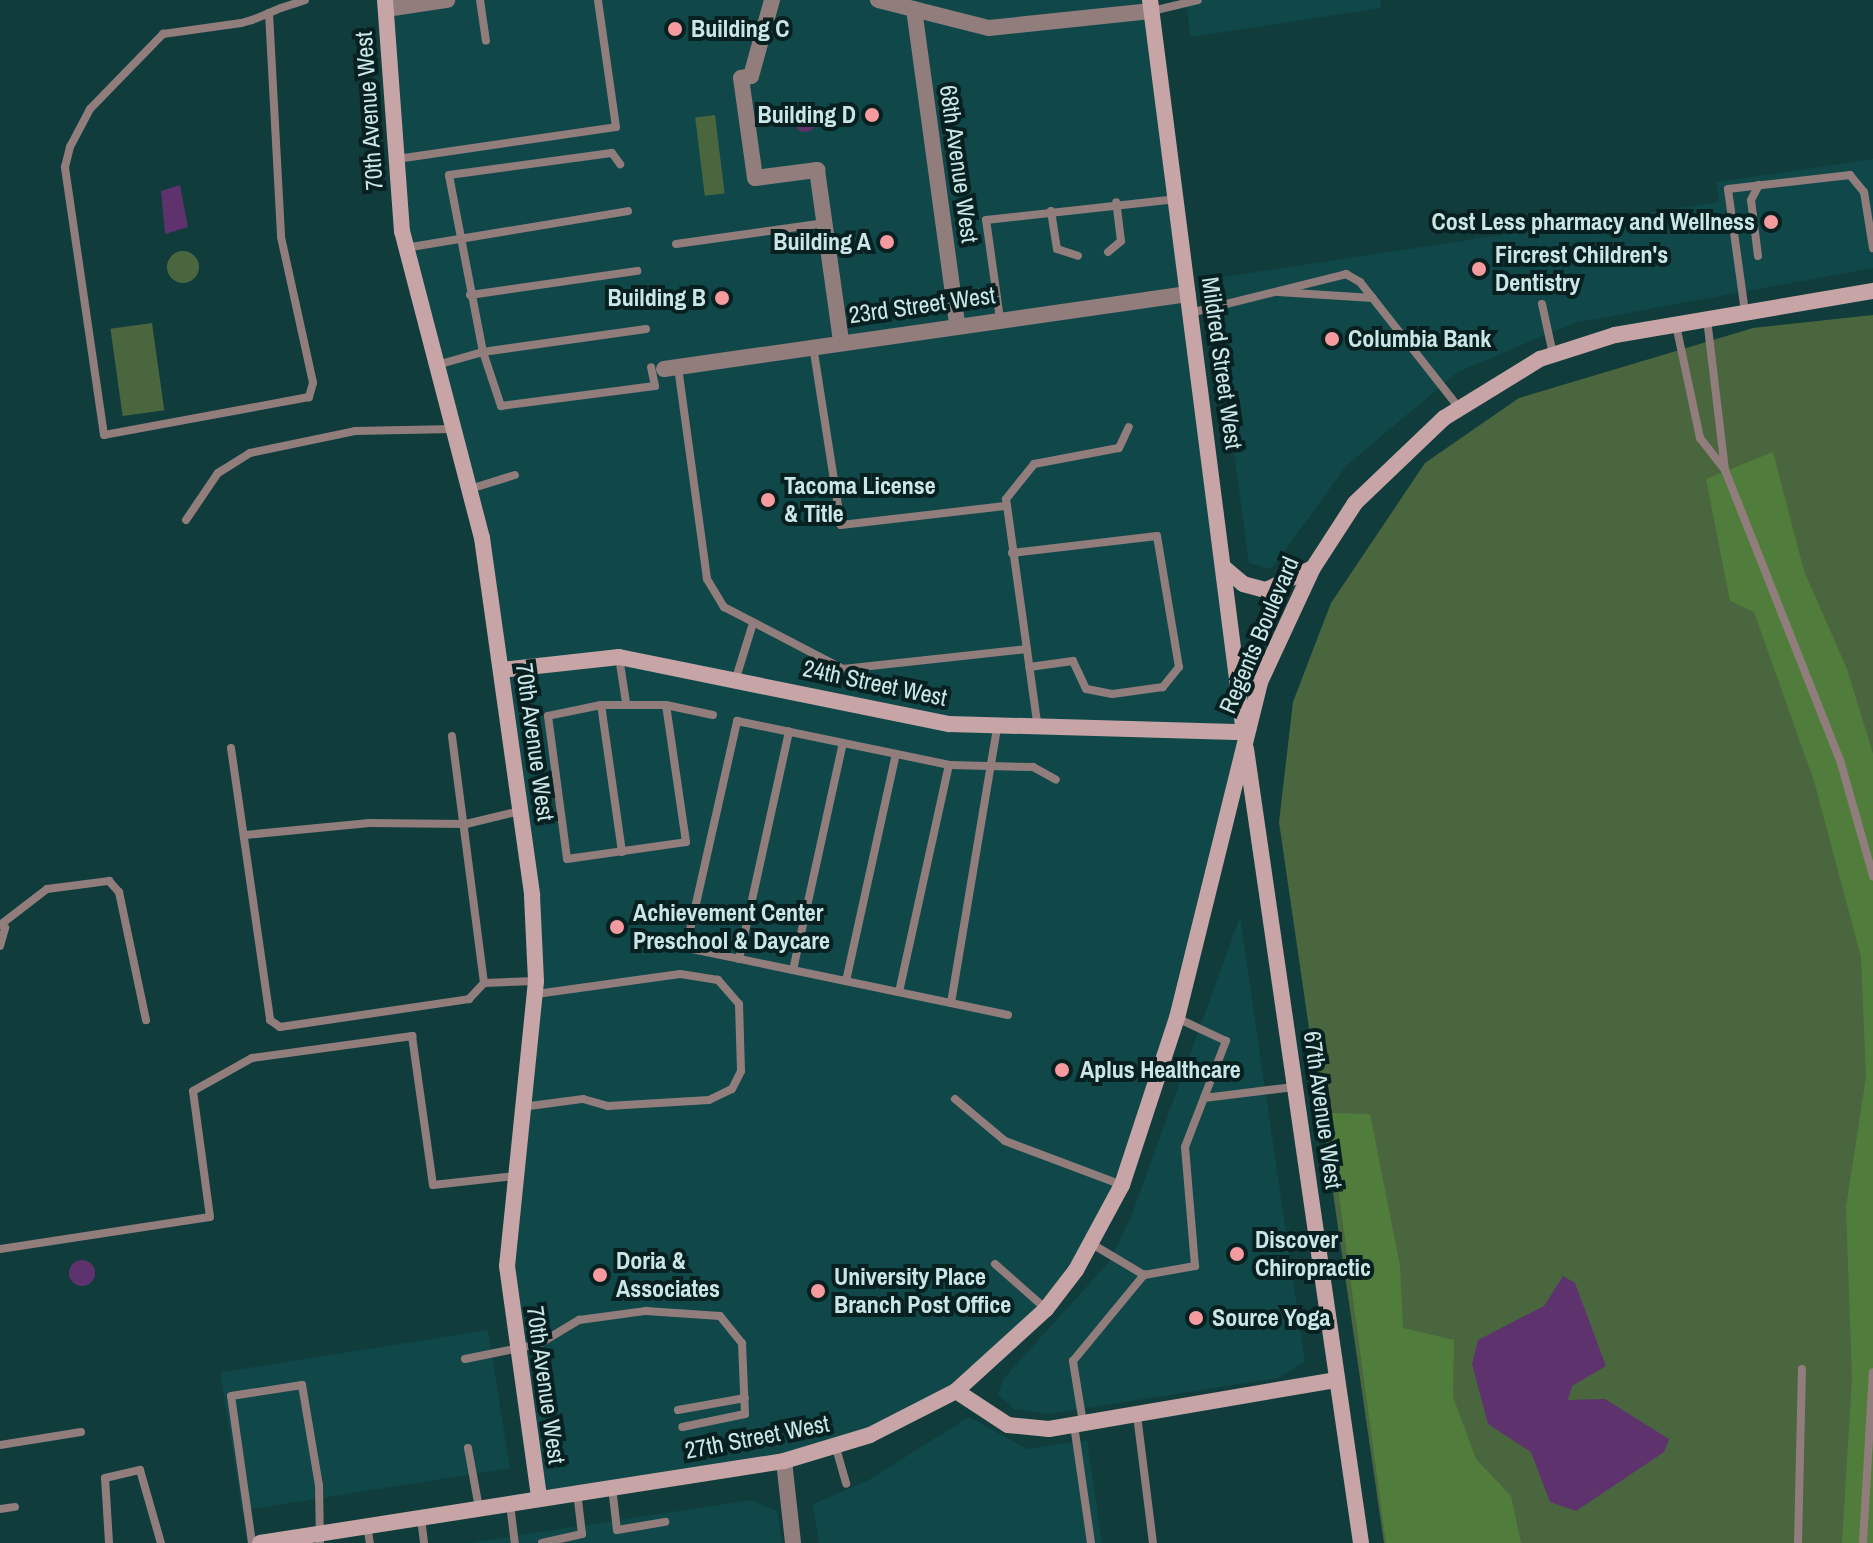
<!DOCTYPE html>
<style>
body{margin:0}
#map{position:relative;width:1873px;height:1543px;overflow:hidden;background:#103c3c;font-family:"Archivo Narrow",sans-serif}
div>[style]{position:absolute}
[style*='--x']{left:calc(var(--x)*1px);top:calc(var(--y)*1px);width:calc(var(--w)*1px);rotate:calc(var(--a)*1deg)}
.built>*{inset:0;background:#104748;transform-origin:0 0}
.green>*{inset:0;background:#4a663f;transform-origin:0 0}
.round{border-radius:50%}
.forest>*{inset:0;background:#507d3c}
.water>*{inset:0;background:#5e326d}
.lane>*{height:8px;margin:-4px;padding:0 4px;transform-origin:4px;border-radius:4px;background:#927d7d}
.street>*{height:16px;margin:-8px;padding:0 8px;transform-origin:8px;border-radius:8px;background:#927d7d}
.secondary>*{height:16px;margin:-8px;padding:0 8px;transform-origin:8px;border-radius:8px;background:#c7a5a6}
.dots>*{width:22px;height:22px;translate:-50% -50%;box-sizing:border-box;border:4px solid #092021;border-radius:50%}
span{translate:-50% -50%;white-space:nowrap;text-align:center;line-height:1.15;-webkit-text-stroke:8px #092021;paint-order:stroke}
.poi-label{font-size:24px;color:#cae6e6;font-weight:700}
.left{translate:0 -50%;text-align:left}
.right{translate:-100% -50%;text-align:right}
.street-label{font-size:24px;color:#cae6e6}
</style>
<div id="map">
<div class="built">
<i style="clip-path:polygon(385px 0,1150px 0,1244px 732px,1209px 897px,1103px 1226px,990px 1365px,836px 1448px,539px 1498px,509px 1300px,536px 981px,486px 560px,411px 277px)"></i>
<i style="clip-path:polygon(1185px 0,1380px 0,1381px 8px,1191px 37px)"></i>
<i style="clip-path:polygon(1873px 159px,1873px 268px,1574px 323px,1458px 372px,1347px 465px,1271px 569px,1249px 563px,1210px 279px,1719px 202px,1717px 182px)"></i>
<i style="clip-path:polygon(1240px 917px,1305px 1362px,1278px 1378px,1048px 1414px,1014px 1409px,998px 1394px,1003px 1379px,1109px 1262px,1131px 1217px)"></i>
<i style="left:488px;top:1330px;width:140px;height:271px;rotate:81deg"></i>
<i style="clip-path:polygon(969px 1417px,1027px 1449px,1087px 1440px,1102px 1543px,819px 1543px,813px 1504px,867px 1481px)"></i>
<i style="clip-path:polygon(751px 1500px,777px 1511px,782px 1543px,468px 1543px)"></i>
</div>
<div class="green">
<i style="left:715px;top:115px;width:79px;height:20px;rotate:83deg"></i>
<i class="round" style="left:167px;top:251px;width:32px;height:32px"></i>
<i style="clip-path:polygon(1873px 315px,1873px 1543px,1384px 1543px,1279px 822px,1293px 702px,1331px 603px,1425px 463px,1519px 398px,1753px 328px)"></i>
<i style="left:152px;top:323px;width:88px;height:42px;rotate:82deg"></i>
</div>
<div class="forest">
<i style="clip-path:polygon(1773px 452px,1804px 571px,1847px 669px,1873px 754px,1873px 1543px,1842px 1543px,1852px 1378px,1846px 1207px,1866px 1077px,1861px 957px,1814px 781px,1754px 612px,1730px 601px,1706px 479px)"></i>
<i style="clip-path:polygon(1328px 1113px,1370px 1114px,1400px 1266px,1403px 1328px,1454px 1340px,1453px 1397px,1476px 1459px,1511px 1496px,1521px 1543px,1386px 1543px)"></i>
</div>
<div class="water">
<i class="round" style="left:794px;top:110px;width:22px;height:22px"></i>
<i style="clip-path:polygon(180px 185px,188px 227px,165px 234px,161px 191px)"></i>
<i class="round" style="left:69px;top:1260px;width:26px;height:26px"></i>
<i style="clip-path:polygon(1563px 1276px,1575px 1283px,1606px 1366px,1572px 1386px,1568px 1400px,1605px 1399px,1669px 1439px,1664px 1452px,1576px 1511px,1550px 1502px,1531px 1452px,1488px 1424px,1472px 1364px,1478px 1340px,1544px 1306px)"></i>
</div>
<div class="lane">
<i style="--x:480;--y:0;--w:41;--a:81.7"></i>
<i style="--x:1152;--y:11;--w:47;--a:-13.4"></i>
<i style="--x:269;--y:13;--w:224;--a:86.9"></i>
<i style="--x:281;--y:237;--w:149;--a:77.6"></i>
<i style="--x:313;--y:383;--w:15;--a:106"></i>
<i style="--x:309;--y:397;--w:208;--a:169.5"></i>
<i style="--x:104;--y:435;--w:271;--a:-98.3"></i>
<i style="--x:65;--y:167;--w:21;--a:-76"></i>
<i style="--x:70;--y:147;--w:43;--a:-62.2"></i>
<i style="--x:90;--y:109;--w:105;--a:-45.8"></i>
<i style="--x:163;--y:34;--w:79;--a:-8"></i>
<i style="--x:241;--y:23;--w:11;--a:-15"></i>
<i style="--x:252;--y:20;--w:18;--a:-22"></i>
<i style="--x:269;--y:13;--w:13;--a:-23"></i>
<i style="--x:281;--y:8;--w:25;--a:-18"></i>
<i style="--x:397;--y:159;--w:221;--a:-8.3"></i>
<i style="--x:616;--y:127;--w:128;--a:-98.1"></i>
<i style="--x:1051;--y:211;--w:38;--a:81"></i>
<i style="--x:1057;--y:249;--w:22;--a:18"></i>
<i style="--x:676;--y:244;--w:151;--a:-8"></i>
<i style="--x:405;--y:248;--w:226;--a:-9.4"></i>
<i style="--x:1108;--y:252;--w:17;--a:-40"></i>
<i style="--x:1121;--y:241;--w:39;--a:-97"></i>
<i style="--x:1758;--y:256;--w:56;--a:-97.1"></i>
<i style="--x:1751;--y:200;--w:17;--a:-62"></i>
<i style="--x:1278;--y:292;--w:95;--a:3.6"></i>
<i style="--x:470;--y:295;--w:169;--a:-8.2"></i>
<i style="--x:1542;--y:304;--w:51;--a:77.6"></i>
<i style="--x:1745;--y:312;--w:124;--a:-97.9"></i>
<i style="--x:1728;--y:189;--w:123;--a:-6.5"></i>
<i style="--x:1850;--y:175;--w:22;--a:51"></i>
<i style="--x:1864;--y:192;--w:57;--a:80.9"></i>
<i style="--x:1190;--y:313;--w:161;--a:-14"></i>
<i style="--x:1346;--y:274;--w:16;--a:30"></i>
<i style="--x:1360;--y:282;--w:160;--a:51.8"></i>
<i style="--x:1000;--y:319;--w:100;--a:-98"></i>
<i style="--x:986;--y:220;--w:190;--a:-6.3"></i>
<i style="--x:1676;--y:325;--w:116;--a:78"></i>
<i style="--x:1700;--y:438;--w:41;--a:52"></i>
<i style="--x:1725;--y:470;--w:152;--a:-96.8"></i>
<i style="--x:646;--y:329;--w:165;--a:172"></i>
<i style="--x:483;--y:352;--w:57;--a:71.6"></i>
<i style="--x:501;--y:406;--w:155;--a:-7.4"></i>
<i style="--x:655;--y:386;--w:19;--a:-102"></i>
<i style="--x:813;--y:346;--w:181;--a:81.1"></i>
<i style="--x:841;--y:525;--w:165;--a:-6.6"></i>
<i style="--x:437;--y:365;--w:48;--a:-15.8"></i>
<i style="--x:483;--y:352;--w:180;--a:-100.9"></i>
<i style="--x:449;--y:175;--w:164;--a:-7.7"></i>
<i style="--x:612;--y:153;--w:14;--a:54"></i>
<i style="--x:678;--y:367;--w:214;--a:82.2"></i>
<i style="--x:707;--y:579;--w:33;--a:59"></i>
<i style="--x:724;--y:607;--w:134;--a:27.5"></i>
<i style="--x:843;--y:669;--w:185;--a:-6.2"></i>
<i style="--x:1725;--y:470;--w:312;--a:68.4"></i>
<i style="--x:1840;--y:760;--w:121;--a:74.1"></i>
<i style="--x:470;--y:489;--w:47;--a:-17.3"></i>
<i style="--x:186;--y:520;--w:57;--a:-55.8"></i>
<i style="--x:218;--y:473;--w:38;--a:-32"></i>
<i style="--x:250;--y:453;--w:107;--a:-11.8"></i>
<i style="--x:355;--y:431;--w:98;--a:-1.2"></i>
<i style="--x:1012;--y:553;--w:146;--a:-6.7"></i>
<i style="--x:1157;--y:536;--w:133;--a:80.5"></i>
<i style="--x:1179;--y:667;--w:26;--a:129"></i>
<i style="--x:1163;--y:687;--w:51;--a:172.2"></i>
<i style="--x:1112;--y:694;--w:26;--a:-169"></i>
<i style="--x:1086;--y:689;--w:31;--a:-115"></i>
<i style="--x:1073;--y:661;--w:44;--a:172.2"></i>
<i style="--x:619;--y:657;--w:47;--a:81.3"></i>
<i style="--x:736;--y:678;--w:58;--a:-72.8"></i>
<i style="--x:601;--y:705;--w:54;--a:168.3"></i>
<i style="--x:548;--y:716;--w:144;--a:82.4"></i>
<i style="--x:567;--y:859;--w:120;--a:-8.1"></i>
<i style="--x:686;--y:842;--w:138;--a:-98.3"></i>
<i style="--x:1038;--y:729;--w:232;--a:-97.9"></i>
<i style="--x:1006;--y:499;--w:45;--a:-51.3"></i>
<i style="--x:1034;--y:464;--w:86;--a:-10.7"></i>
<i style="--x:1119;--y:448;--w:23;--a:-65"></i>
<i style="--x:231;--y:748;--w:275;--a:81.8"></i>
<i style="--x:270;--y:1020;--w:12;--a:35"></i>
<i style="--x:280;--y:1027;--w:191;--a:-8.4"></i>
<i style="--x:469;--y:999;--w:22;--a:-47"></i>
<i style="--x:484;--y:983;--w:249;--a:-97.4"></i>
<i style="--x:245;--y:835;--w:125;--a:-5.5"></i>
<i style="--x:369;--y:823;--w:97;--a:0.6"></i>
<i style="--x:466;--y:824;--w:56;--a:-13.5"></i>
<i style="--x:622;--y:852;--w:148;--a:-98.1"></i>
<i style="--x:601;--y:705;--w:65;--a:0"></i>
<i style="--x:666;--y:705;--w:48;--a:12"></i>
<i style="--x:0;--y:925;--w:59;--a:-37.5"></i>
<i style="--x:47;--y:889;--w:63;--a:-7.4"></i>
<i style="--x:109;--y:881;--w:15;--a:48"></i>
<i style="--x:119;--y:892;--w:131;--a:78.1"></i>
<i style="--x:0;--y:946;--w:19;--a:-74"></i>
<i style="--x:739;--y:959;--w:233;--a:-77.6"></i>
<i style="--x:793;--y:970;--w:232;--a:-77.6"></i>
<i style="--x:846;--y:981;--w:232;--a:-77.6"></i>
<i style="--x:484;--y:983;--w:51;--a:-2.2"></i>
<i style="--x:899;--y:992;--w:232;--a:-77.6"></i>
<i style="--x:951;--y:1003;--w:278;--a:-80.5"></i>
<i style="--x:1008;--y:1015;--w:329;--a:-168.2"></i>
<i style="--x:686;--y:948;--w:233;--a:-77.3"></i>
<i style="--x:737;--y:721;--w:217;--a:11.7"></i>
<i style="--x:949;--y:765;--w:84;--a:1.4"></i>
<i style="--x:1033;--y:767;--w:26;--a:29"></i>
<i style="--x:1204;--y:1098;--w:91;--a:-7"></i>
<i style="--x:955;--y:1099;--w:65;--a:40"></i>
<i style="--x:1005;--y:1141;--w:125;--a:20.6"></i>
<i style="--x:522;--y:1107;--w:62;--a:-7.5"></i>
<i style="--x:583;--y:1099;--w:26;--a:16"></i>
<i style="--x:608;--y:1106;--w:101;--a:-3.4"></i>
<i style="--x:709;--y:1100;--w:25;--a:-26"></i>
<i style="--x:732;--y:1089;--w:20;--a:-63"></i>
<i style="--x:741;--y:1071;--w:67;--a:-91.7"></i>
<i style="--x:739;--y:1004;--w:32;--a:-131"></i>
<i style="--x:718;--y:980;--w:38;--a:-171"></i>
<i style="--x:680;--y:974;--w:145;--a:172.1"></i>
<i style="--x:1092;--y:1244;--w:61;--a:30.8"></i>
<i style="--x:0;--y:1249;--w:212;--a:-8.7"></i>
<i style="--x:210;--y:1217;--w:127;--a:-97.7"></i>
<i style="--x:193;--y:1091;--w:68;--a:-29.2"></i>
<i style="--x:252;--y:1058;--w:162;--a:-7.8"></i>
<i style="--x:412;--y:1036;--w:150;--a:82"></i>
<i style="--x:433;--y:1185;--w:81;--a:-6.3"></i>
<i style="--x:995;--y:1264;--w:68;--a:41.4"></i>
<i style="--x:465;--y:1359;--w:76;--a:-11.5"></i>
<i style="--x:539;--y:1344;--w:47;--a:-31"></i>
<i style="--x:579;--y:1320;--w:68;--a:-7.7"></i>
<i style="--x:646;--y:1311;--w:74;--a:3.9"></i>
<i style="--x:720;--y:1316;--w:35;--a:51"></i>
<i style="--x:742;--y:1343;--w:71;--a:87.6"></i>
<i style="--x:745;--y:1414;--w:64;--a:168.3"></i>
<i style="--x:678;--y:1410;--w:68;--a:-10.2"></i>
<i style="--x:1137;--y:1415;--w:129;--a:82.9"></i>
<i style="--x:1083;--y:1423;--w:63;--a:-99.2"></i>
<i style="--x:1073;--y:1361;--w:112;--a:-50.5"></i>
<i style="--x:1144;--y:1275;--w:52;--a:-10"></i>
<i style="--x:1195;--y:1266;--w:119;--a:-94.8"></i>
<i style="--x:1185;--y:1147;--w:114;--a:-68.9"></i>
<i style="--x:1226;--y:1041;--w:54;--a:-154.9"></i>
<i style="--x:1074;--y:1425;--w:119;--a:81.8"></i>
<i style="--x:0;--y:1445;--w:82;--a:-9.1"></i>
<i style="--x:468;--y:1448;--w:61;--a:79.6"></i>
<i style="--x:836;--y:1448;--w:37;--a:74"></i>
<i style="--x:612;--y:1487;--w:43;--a:83.4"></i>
<i style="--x:617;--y:1530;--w:49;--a:-9.5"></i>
<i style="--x:510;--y:1504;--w:39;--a:83"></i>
<i style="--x:0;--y:1509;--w:15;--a:-8"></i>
<i style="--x:421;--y:1518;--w:25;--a:83"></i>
<i style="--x:367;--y:1525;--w:18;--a:81"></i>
<i style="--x:109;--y:1543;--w:65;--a:-93.5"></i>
<i style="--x:105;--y:1478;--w:36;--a:-13"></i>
<i style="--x:140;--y:1470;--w:76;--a:74"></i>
<i style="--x:252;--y:1543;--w:148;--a:-98.1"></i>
<i style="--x:231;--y:1396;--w:72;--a:-8.8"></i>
<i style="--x:302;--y:1385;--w:101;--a:80.4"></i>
<i style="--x:319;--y:1485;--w:58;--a:89"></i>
<i style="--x:542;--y:1543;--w:41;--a:-12.7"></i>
<i style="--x:582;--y:1534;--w:42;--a:-96.8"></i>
<i style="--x:1798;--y:1543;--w:174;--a:-88.7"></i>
<i style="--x:1863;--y:1543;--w:171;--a:-86.7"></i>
</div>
<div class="street">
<i style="--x:772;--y:0;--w:79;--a:105.4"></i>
<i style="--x:751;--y:76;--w:10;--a:169"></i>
<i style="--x:741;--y:78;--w:101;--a:82"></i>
<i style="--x:755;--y:178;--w:63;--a:-7.4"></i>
<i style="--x:817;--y:170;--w:172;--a:82"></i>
<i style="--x:878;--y:0;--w:114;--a:14.2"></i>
<i style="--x:989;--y:28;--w:163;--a:-6"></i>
<i style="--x:386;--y:9;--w:62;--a:-8.4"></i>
<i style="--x:914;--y:9;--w:318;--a:82.2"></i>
<i style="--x:664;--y:369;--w:529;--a:-8.15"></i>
<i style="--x:784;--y:1461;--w:82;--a:83.7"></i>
</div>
<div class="secondary">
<i style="--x:385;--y:0;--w:232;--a:85.8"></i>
<i style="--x:402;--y:231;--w:317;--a:75.4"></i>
<i style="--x:482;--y:538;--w:361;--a:82"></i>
<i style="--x:532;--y:896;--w:85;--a:87.3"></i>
<i style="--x:536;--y:981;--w:286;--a:95.8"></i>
<i style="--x:507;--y:1266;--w:234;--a:82.1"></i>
<i style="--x:1150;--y:0;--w:732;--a:82.7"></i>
<i style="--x:1223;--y:567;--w:26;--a:40"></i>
<i style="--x:1243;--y:584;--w:24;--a:15"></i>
<i style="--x:1266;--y:590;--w:50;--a:-25"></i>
<i style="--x:501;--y:670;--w:119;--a:-6.3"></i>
<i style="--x:619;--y:657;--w:337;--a:11.5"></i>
<i style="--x:949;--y:724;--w:295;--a:1.6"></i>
<i style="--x:1246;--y:749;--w:802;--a:81.76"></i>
<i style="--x:956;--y:1391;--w:62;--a:33.2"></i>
<i style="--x:1008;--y:1425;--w:41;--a:5.6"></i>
<i style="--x:1049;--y:1429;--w:292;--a:-9.7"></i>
<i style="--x:260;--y:1543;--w:530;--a:-8.89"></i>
<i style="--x:784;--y:1461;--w:90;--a:-16.8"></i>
<i style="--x:870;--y:1435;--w:97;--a:-27.1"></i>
<i style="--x:956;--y:1391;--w:122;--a:-42.3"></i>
<i style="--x:1046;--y:1309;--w:49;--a:-52.4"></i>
<i style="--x:1076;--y:1270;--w:97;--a:-61.6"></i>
<i style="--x:1122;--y:1185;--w:176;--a:-71.8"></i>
<i style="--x:1177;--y:1018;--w:346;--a:-76.1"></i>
<i style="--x:1260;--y:682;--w:126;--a:-65.1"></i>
<i style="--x:1313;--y:568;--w:77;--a:-57.1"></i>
<i style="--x:1355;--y:503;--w:123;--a:-43.7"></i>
<i style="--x:1444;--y:418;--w:113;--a:-31.6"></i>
<i style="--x:1540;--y:359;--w:79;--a:-17.7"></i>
<i style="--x:1615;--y:335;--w:262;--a:-9.7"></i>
</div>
<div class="dots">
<i style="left:675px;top:29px;background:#f59b9f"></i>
<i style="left:872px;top:115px;background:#f59b9f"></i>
<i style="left:1771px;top:222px;background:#f59b9f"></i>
<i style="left:887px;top:242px;background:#f59b9f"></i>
<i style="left:1479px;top:269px;background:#f59b9f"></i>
<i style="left:722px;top:298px;background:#f59b9f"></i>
<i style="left:1332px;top:339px;background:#f59b9f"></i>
<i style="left:768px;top:500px;background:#f59b9f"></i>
<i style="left:617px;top:927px;background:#f59b9f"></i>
<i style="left:1062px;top:1070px;background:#f59b9f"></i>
<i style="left:1237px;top:1254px;background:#f59b9f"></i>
<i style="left:600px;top:1275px;background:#f59b9f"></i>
<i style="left:818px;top:1291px;background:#f59b9f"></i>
<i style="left:1196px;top:1318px;background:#f59b9f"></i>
</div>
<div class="poi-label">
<span class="left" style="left:691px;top:29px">Building C</span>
<span class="right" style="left:856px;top:115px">Building D</span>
<span class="right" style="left:1755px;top:222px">Cost Less pharmacy and Wellness</span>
<span class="right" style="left:871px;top:242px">Building A</span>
<span class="left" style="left:1495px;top:269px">Fircrest Children's<br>Dentistry</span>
<span class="right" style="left:706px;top:298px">Building B</span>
<span class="left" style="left:1348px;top:339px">Columbia Bank</span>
<span class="left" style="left:784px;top:500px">Tacoma License<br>&amp; Title</span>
<span class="left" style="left:633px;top:927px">Achievement Center<br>Preschool &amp; Daycare</span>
<span class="left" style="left:1080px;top:1070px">Aplus Healthcare</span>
<span class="left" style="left:1255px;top:1254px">Discover<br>Chiropractic</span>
<span class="left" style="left:616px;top:1275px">Doria &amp;<br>Associates</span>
<span class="left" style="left:834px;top:1291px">University Place<br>Branch Post Office</span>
<span class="left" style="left:1212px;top:1318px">Source Yoga</span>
</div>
<div class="street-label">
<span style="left:369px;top:111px;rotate:-94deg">70th Avenue West</span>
<span style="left:959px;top:164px;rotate:82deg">68th Avenue West</span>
<span style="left:922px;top:305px;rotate:-8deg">23rd Street West</span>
<span style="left:1222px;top:363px;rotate:82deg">Mildred Street West</span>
<span style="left:1259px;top:635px;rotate:-67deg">Regents Boulevard</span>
<span style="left:875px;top:683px;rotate:12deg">24th Street West</span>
<span style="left:535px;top:742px;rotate:82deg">70th Avenue West</span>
<span style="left:1323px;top:1110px;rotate:82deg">67th Avenue West</span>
<span style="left:546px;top:1385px;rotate:82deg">70th Avenue West</span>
<span style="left:757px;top:1437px;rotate:-11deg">27th Street West</span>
</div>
</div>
